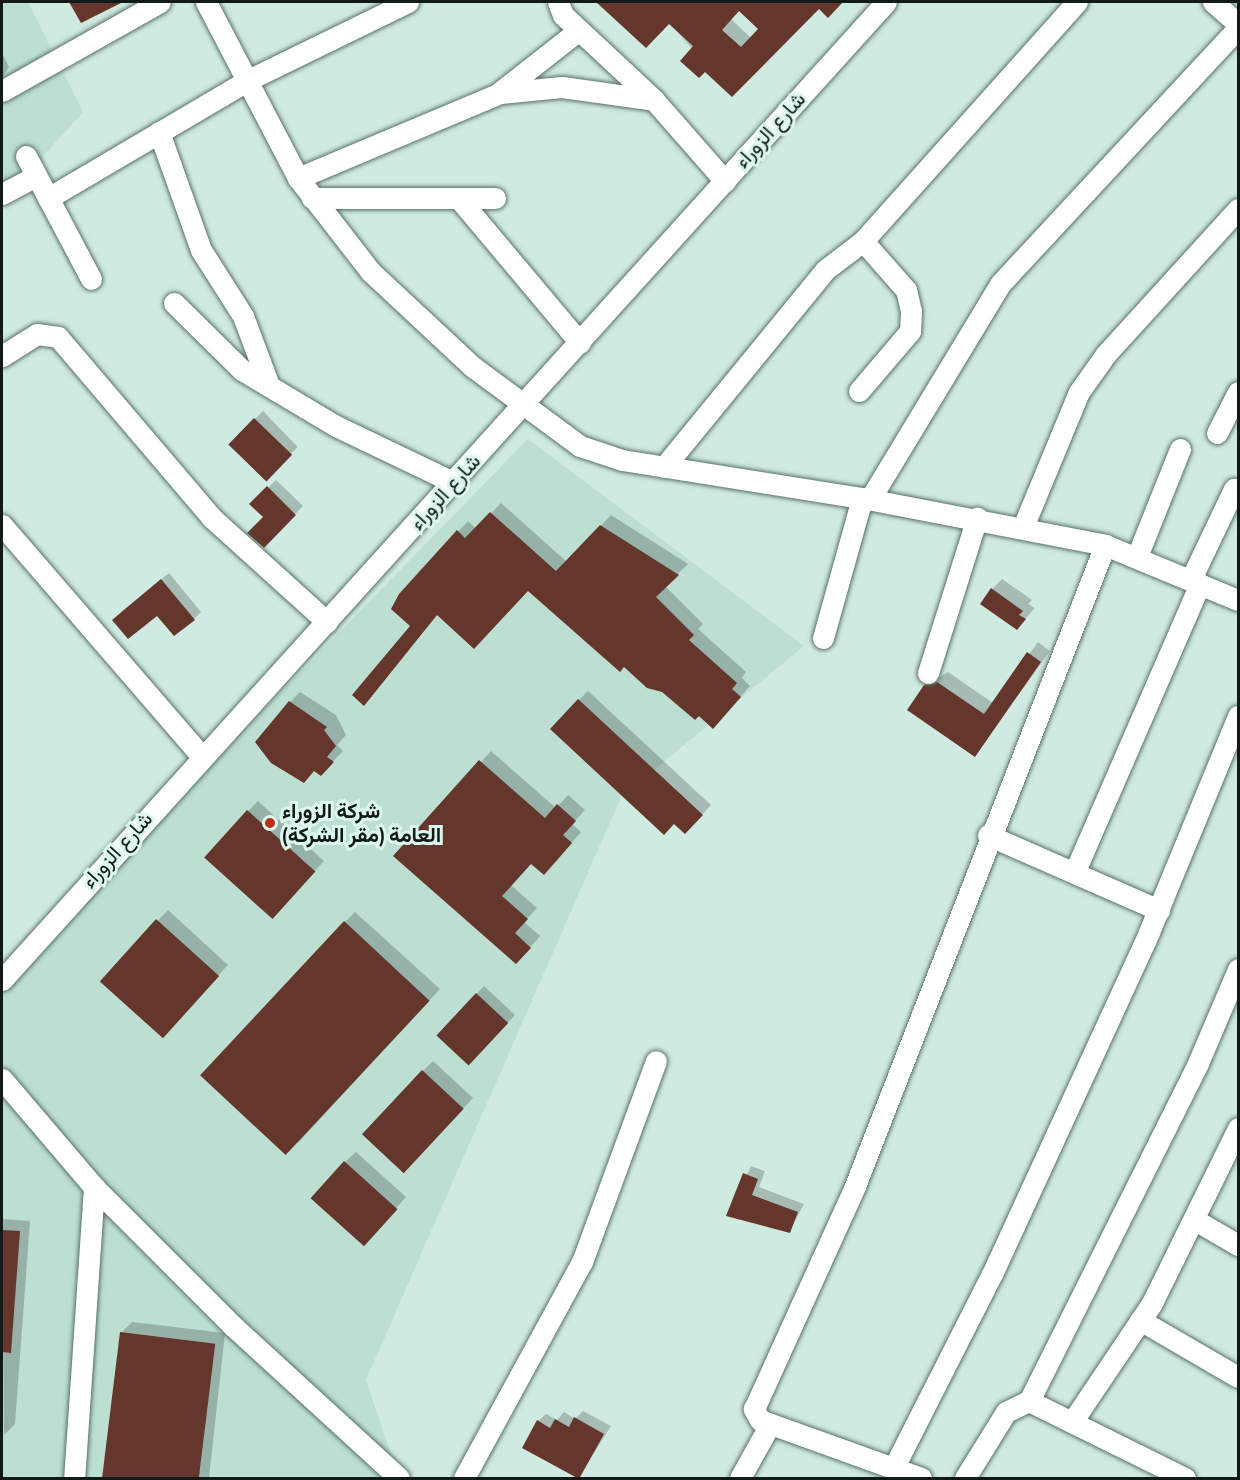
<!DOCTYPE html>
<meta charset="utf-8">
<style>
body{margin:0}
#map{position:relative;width:1240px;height:1480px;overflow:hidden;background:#cfeae0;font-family:"PT Sans Narrow",Vazirmatn,sans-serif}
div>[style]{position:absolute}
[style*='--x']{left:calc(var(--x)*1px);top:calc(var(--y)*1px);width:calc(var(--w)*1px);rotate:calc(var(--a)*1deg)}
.built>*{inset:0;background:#bcdfd2}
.shadow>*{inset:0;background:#0003;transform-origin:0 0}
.building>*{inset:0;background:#64362c;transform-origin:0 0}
.roads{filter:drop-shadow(0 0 2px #597168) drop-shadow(0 0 2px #597168)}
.minor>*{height:21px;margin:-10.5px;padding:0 10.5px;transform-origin:10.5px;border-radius:10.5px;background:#fff}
.dots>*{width:16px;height:16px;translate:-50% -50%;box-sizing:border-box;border:3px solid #dcf7ed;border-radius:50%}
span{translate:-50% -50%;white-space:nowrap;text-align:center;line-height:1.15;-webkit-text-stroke:6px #dcf7ed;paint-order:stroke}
.street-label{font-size:21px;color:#111a17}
.poi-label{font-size:21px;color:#111a17;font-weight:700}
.left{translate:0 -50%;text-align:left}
.frame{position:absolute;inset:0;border:3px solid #111a17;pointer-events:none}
</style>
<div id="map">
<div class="built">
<i style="clip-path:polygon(2px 2px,28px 2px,83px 112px,18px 184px,2px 183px)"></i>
<i style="clip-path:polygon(528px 439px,804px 646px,621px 797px,366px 1380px,399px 1478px,2px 1478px,2px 978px)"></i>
</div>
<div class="shadow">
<i style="clip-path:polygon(71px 2px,119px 2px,81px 21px)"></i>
<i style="clip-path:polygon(evenodd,598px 2px,842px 2px,828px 15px,819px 7px,732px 95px,669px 22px,646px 46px,598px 2px,740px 10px,760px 28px,751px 38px,731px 19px,740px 10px)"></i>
<i style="clip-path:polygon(2px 53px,9px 67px,2px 78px)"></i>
<i style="left:263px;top:411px;width:50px;height:47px;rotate:46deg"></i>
<i style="clip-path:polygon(276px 480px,303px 506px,264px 546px,265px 517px,252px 504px)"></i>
<i style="clip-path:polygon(501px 503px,567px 562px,611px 515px,688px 564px,665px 586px,703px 624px,698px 629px,746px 672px,742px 678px,750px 686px,713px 727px,528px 590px,438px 614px,364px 703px,412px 626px,400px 595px,468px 521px,476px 529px)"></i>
<i style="clip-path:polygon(169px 573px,201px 612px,194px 619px,121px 612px)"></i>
<i style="clip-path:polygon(1002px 579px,1032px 600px,1028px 604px,1035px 608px,1017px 628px,992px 589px)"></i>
<i style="clip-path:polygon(1038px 642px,1050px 651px,975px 755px,925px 686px,948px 672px,993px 703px)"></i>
<i style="clip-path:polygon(588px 691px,711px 805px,694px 823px,579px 700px)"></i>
<i style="clip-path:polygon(300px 692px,336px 715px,346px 735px,337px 745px,343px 751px,321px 774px,290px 702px)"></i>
<i style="clip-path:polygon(491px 751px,556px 808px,568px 795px,585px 810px,572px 824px,581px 832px,554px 863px,531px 862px,511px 885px,537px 908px,524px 922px,540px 936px,526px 952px,396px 856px)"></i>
<i style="clip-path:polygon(258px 801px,324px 861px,282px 907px,248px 811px)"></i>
<i style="clip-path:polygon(168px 910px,228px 965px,172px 1025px,101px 981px)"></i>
<i style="clip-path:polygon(355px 912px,440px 989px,298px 1143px,345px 922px)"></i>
<i style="clip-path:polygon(484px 986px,515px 1015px,477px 1056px,438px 1035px)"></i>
<i style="clip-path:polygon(433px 1061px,473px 1098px,415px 1161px,423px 1071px)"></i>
<i style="clip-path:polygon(356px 1152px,406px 1197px,373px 1234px,345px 1162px)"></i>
<i style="clip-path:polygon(751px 1166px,765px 1171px,759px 1187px,804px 1204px,789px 1232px,728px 1215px)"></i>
<i style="clip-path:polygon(2px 1219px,30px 1221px,15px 1424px,4px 1435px)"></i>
<i style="clip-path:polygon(132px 1322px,225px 1333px,209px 1478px,105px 1478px,121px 1333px)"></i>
<i style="clip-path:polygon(583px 1411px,611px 1426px,578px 1478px,538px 1421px,546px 1414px,557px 1420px,564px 1412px,575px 1419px)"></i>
</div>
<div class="building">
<i style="clip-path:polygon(69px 2px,123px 2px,81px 23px)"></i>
<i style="clip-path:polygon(evenodd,596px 2px,843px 2px,828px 18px,819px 9px,732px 97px,705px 72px,699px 78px,680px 61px,693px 46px,669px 24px,646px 48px,596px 2px,739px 11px,758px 29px,741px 47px,722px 30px,739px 11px)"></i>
<i style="left:254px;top:418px;width:53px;height:37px;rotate:44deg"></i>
<i style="clip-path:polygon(267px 486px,296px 515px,264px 548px,247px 533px,263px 517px,249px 504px)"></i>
<i style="clip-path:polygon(490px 512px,556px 571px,600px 525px,679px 575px,656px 597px,694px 635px,689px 640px,737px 683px,732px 689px,741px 697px,713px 729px,699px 716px,695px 720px,662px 692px,647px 688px,624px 667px,620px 672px,528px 591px,474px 649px,437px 615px,364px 706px,352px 695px,410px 626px,391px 609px,399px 594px,457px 530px,465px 538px)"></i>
<i style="clip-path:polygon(161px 579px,195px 620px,174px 636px,157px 616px,128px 639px,112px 620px)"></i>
<i style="clip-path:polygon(991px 588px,1023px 611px,1019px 615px,1026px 619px,1017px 630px,980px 604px)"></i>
<i style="clip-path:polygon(1027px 652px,1041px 662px,975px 757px,907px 710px,924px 685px,937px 682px,984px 714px)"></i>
<i style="clip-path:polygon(578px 699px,703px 815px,685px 834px,674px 824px,664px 835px,550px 729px)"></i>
<i style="clip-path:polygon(289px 701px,327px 727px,324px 730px,336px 746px,327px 757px,334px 762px,321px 776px,314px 771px,304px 783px,271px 763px,255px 742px)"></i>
<i style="clip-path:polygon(479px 760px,545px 818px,557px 804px,576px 821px,563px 835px,572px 843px,544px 875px,531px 864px,502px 896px,528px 919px,515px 933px,531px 948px,516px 964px,393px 856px)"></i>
<i style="left:247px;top:810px;width:92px;height:64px;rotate:42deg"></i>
<i style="left:156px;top:919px;width:85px;height:84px;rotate:42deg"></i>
<i style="left:344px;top:921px;width:117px;height:211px;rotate:43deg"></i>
<i style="left:476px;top:993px;width:44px;height:58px;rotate:43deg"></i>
<i style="left:422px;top:1070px;width:57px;height:88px;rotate:43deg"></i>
<i style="left:344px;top:1161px;width:72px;height:50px;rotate:42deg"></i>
<i style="clip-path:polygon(743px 1173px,758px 1179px,752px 1195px,798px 1212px,790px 1233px,726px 1216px)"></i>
<i style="clip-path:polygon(2px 1230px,20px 1231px,11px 1353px,2px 1352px)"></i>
<i style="left:120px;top:1332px;width:96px;height:148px;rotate:7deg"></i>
<i style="clip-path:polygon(574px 1417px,604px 1434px,579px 1479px,522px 1448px,537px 1420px,550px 1428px,555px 1419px,569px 1427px)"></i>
</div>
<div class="roads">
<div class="minor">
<i style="--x:206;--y:2;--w:199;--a:62.4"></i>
<i style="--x:298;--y:178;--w:119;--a:52.2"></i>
<i style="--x:371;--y:272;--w:139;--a:43"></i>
<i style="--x:473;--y:367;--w:133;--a:36.4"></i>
<i style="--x:580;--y:446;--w:44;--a:18.4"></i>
<i style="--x:622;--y:460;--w:243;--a:9"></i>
<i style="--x:862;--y:498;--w:248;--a:10.9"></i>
<i style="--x:1105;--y:545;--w:144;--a:22.5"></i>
<i style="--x:558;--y:2;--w:14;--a:69"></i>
<i style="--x:563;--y:15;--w:125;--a:43"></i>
<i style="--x:654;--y:100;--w:108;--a:48.8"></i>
<i style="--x:1213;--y:2;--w:33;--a:41"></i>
<i style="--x:2;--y:91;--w:181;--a:-29.4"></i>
<i style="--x:500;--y:92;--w:100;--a:-38.1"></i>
<i style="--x:159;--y:132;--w:125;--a:70.4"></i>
<i style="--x:201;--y:250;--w:78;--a:57.5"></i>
<i style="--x:243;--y:316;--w:72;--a:69.5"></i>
<i style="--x:26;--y:156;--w:139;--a:62.1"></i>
<i style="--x:298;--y:178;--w:219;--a:-22.8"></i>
<i style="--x:500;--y:93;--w:62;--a:-5.5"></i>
<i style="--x:562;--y:87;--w:93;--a:8"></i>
<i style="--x:2;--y:194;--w:38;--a:-28"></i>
<i style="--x:48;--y:198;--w:232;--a:-30.5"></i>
<i style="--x:248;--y:80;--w:178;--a:-26"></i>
<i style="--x:312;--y:198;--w:183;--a:0"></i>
<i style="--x:461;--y:201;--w:185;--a:50"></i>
<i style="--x:174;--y:303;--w:95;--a:44.6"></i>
<i style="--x:242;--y:370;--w:109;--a:30.8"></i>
<i style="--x:336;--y:426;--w:130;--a:25.6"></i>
<i style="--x:2;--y:356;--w:41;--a:-32.2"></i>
<i style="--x:37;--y:334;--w:21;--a:8"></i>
<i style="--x:58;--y:337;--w:238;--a:49.6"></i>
<i style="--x:212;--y:518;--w:155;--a:42.1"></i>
<i style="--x:859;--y:391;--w:79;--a:-49.6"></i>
<i style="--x:910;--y:331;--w:20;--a:-87"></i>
<i style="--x:911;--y:311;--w:22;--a:-103"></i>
<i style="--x:906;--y:290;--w:65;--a:-131.3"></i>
<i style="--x:1217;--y:433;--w:46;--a:-62.9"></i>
<i style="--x:664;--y:467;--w:254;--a:-50.7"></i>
<i style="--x:825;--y:270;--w:48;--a:-37.3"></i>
<i style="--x:863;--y:241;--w:321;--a:-48.2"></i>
<i style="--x:870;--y:499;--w:251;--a:-58.8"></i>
<i style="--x:1000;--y:284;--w:350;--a:-47.1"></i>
<i style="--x:2;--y:525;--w:306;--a:49.2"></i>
<i style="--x:1023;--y:527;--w:146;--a:-67.5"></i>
<i style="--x:1079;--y:392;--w:47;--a:-54.6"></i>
<i style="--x:1106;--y:354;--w:196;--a:-47.7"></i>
<i style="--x:1138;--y:554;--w:113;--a:-68.2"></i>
<i style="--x:1191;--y:579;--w:100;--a:-64.5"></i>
<i style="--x:823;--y:638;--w:145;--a:-74.4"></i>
<i style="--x:928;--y:673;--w:163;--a:-72.5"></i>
<i style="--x:988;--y:835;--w:187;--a:23.7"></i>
<i style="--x:1075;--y:871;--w:313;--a:-66.5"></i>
<i style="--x:2;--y:980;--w:1318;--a:-47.89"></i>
<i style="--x:2;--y:1079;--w:142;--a:49.6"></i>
<i style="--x:94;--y:1187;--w:292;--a:93.9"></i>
<i style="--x:94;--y:1187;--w:197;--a:45"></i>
<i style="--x:233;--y:1326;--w:225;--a:42.5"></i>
<i style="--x:1195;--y:1220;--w:50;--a:30.2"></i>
<i style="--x:1140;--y:1320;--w:113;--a:30.2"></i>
<i style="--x:1029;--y:1401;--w:174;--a:26.3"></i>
<i style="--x:1072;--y:1422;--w:143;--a:-56.1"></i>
<i style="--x:1152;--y:1303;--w:195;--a:-63.8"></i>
<i style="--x:894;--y:1467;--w:216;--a:-63.1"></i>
<i style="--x:992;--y:1274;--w:376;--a:-65.3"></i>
<i style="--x:1149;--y:932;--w:234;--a:-67.6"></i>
<i style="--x:464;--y:1478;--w:246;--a:-61.4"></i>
<i style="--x:582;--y:1262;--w:214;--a:-69.8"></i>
<i style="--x:740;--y:1478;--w:62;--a:-60.9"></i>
<i style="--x:921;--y:1478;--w:171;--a:-160.2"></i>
<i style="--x:760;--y:1420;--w:13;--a:-119"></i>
<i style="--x:754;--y:1409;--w:245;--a:-65.6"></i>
<i style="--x:855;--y:1186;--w:688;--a:-68.69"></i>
<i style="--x:965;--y:1478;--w:78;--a:-58.2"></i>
<i style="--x:1006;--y:1412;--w:25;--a:-26"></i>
<i style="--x:1029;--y:1401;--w:378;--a:-63.4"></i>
<i style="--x:1198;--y:1063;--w:102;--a:-66.9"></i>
</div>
</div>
<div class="dots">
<i style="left:270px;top:823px;background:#bb3013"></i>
</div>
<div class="street-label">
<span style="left:770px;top:130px;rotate:-48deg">شارع الزوراء</span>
<span style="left:445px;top:492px;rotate:-48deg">شارع الزوراء</span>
<span style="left:117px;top:850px;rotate:-48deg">شارع الزوراء</span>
</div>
<div class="poi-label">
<span class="left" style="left:282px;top:823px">شركة الزوراء<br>العامة (مقر الشركة)</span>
</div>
<div class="frame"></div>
</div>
